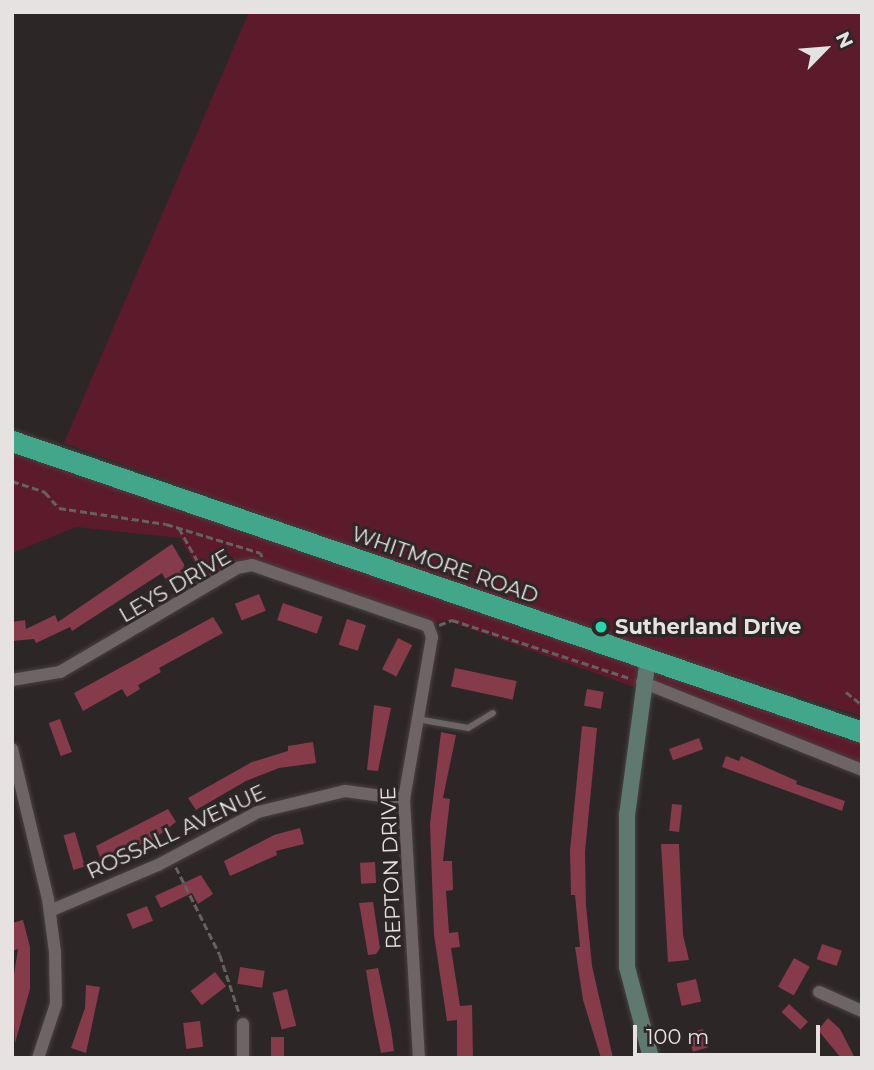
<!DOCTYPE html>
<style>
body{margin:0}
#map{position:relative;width:874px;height:1070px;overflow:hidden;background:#2d2627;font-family:Montserrat,sans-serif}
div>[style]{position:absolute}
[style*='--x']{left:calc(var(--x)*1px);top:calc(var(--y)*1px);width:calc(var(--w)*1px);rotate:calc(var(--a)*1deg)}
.green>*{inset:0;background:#5c1b2b}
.building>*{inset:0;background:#853b49;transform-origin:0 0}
.path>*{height:2.5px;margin-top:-1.25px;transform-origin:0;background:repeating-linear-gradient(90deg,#666060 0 7px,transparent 0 10.5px)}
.roads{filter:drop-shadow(0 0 2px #474242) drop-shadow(0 0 2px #474242)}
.lane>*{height:6px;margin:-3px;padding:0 3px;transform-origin:3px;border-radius:3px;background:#6c6465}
.street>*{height:12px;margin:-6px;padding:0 6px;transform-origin:6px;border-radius:6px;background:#6c6465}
.secondary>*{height:16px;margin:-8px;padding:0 8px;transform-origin:8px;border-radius:8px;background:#5f7870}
.highway>*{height:21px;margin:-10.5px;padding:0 10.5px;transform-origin:10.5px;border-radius:10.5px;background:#42a68a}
.dots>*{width:19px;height:19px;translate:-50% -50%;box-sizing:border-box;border:4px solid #2d2627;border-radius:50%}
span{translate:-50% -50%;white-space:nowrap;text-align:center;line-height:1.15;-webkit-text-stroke:6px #2d2627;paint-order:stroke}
.street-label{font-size:21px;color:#e6e2e2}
.poi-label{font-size:21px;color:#e6e2e2;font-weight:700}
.left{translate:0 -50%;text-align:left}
.frame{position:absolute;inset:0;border:14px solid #e6e2e2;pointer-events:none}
.north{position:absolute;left:790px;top:14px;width:70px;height:70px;-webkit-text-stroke:5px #2d2627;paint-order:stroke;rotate:65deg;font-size:19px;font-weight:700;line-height:28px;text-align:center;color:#e6e2e2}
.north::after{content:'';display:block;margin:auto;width:24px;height:32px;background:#e6e2e2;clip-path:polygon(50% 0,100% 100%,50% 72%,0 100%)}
.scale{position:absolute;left:633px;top:1025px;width:187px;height:32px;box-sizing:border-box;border:4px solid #e6e2e2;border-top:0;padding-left:9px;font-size:21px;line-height:24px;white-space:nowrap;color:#e6e2e2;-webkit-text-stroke:5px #2d2627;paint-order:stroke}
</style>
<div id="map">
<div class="green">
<i style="clip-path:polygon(249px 12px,862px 12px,862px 716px,553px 620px,64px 443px)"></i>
<i style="clip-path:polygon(12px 441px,862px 732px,862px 770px,652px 684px,657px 674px,648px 659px,640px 689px,445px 620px,428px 626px,252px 565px,207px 585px,180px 538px,76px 527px,12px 553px)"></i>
</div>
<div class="building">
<i style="clip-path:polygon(172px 544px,188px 571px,168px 584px,162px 573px,72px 631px,70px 627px,36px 643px,34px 639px,12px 641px,12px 622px,25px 620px,26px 629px,55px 615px,58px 622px)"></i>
<i style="left:259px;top:594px;width:18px;height:26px;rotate:68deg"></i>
<i style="left:283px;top:603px;width:42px;height:18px;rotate:19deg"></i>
<i style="clip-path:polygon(213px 617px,223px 633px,159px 668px,161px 672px,138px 685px,140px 689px,127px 697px,122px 689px,83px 711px,74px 693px)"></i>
<i style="left:347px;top:619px;width:20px;height:27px;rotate:18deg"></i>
<i style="left:398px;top:638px;width:16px;height:35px;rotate:27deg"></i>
<i style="left:455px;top:668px;width:63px;height:19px;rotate:12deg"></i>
<i style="left:587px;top:689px;width:17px;height:17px;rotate:10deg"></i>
<i style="clip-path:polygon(374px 705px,391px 708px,378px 771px,367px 770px)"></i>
<i style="left:60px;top:719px;width:35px;height:12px;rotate:70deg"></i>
<i style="clip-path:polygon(582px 726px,597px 728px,585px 852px,586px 905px,592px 966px,613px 1058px,601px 1058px,583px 1000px,575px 947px,580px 947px,575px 895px,571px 895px,570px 851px)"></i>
<i style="clip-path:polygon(441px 732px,456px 735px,443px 798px,450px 799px,443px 861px,452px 861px,453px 890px,446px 891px,449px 933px,458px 932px,460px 947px,451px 948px,460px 1006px,472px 1005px,473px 1058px,457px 1058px,457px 1020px,447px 1021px,434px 935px,430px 824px)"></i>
<i style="left:699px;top:738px;width:12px;height:32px;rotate:70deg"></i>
<i style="clip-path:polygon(313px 742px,316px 763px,279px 768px,246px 781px,196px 810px,188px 798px,252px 762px,288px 751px,288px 746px)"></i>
<i style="clip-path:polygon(726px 756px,739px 761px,741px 756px,797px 781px,796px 784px,845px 801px,842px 811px,722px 767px)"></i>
<i style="left:672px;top:804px;width:10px;height:27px;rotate:6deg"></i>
<i style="clip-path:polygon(168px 809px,176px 822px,153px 840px,101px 860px,96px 846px)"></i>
<i style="clip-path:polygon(300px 828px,304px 844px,276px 851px,277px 855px,230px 876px,224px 861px,274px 835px)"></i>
<i style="left:75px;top:832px;width:36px;height:12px;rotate:74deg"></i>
<i style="clip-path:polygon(661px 844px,679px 844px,683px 935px,689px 960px,668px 962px)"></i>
<i style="left:375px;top:862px;width:21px;height:15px;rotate:87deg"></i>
<i style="clip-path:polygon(201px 875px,213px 894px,198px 904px,192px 893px,161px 908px,155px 896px)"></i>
<i style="clip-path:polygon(373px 902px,380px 948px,376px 954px,368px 955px,359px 903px)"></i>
<i style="left:147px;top:906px;width:16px;height:22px;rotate:68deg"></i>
<i style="clip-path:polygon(23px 920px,30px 947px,30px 989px,15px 1043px,12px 987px,18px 949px,12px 951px,12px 923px)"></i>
<i style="left:822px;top:944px;width:21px;height:16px;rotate:19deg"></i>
<i style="left:794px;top:958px;width:18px;height:33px;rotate:29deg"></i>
<i style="left:240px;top:967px;width:25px;height:17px;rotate:9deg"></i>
<i style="clip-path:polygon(378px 968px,391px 1029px,394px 1051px,381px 1053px,374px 1019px,366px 970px)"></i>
<i style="left:215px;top:972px;width:18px;height:31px;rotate:52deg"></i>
<i style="left:696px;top:979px;width:23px;height:20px;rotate:77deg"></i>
<i style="clip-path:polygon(86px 985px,100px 987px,86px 1053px,71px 1048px,85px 1008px)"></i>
<i style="left:287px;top:989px;width:38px;height:15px;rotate:76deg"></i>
<i style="left:789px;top:1004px;width:26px;height:11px;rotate:43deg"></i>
<i style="clip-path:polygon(828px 1018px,840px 1029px,855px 1058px,841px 1058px,818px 1030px)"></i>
<i style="left:200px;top:1021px;width:26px;height:17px;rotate:83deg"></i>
<i style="left:703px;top:1029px;width:19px;height:16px;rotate:74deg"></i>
<i style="left:271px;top:1037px;width:13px;height:21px"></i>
</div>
<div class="path">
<i style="--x:12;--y:481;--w:35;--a:18"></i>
<i style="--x:45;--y:492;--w:21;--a:49"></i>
<i style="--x:59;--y:508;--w:108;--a:8.5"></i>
<i style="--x:166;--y:524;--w:99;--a:17"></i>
<i style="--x:261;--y:553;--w:4;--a:76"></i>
<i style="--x:179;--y:528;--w:53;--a:60.5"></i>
<i style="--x:439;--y:625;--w:14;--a:-21"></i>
<i style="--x:452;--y:620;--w:189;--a:18.1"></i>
<i style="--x:846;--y:692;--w:21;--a:39"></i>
<i style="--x:176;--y:867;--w:98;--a:63.4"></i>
<i style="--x:220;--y:955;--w:63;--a:71.6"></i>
</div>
<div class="roads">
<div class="lane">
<i style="--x:417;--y:719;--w:52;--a:10"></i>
<i style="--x:468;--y:728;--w:29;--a:-31"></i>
</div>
<div class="street">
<i style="--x:12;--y:680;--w:49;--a:-9.5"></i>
<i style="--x:60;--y:672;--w:205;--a:-30.4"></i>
<i style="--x:237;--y:568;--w:15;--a:-11"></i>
<i style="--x:252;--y:565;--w:186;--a:19.1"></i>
<i style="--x:428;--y:626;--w:12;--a:70"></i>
<i style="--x:432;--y:637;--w:164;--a:99.8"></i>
<i style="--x:404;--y:799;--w:259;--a:86.7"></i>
<i style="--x:642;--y:682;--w:237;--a:21.8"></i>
<i style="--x:12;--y:749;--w:154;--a:76.5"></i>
<i style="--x:48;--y:899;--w:53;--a:82.5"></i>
<i style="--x:55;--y:952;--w:52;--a:88.9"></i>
<i style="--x:56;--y:1004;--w:57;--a:108.4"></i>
<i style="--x:50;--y:911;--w:117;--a:-23.1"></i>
<i style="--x:158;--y:865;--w:113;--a:-27.9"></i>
<i style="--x:258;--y:812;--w:89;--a:-13.6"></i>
<i style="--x:345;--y:791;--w:60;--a:7.7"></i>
<i style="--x:819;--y:992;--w:47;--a:23.8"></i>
<i style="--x:243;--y:1024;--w:34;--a:90"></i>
</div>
<div class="secondary">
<i style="--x:648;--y:658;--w:158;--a:97.6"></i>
<i style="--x:627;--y:815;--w:152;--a:90"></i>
<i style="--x:627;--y:967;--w:94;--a:75.2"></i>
</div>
<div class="highway">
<i style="--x:12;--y:441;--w:898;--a:18.9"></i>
</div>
</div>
<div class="dots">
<i style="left:601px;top:627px;background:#2bd5ac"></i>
</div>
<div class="street-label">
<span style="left:445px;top:565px;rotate:19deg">WHITMORE ROAD</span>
<span style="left:175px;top:586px;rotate:-30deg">LEYS DRIVE</span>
<span style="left:176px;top:832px;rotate:-25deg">ROSSALL AVENUE</span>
<span style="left:391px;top:868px;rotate:-92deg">REPTON DRIVE</span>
</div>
<div class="poi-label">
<span class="left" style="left:615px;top:627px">Sutherland Drive</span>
</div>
<div class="frame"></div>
<div class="north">N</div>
<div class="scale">100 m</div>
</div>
